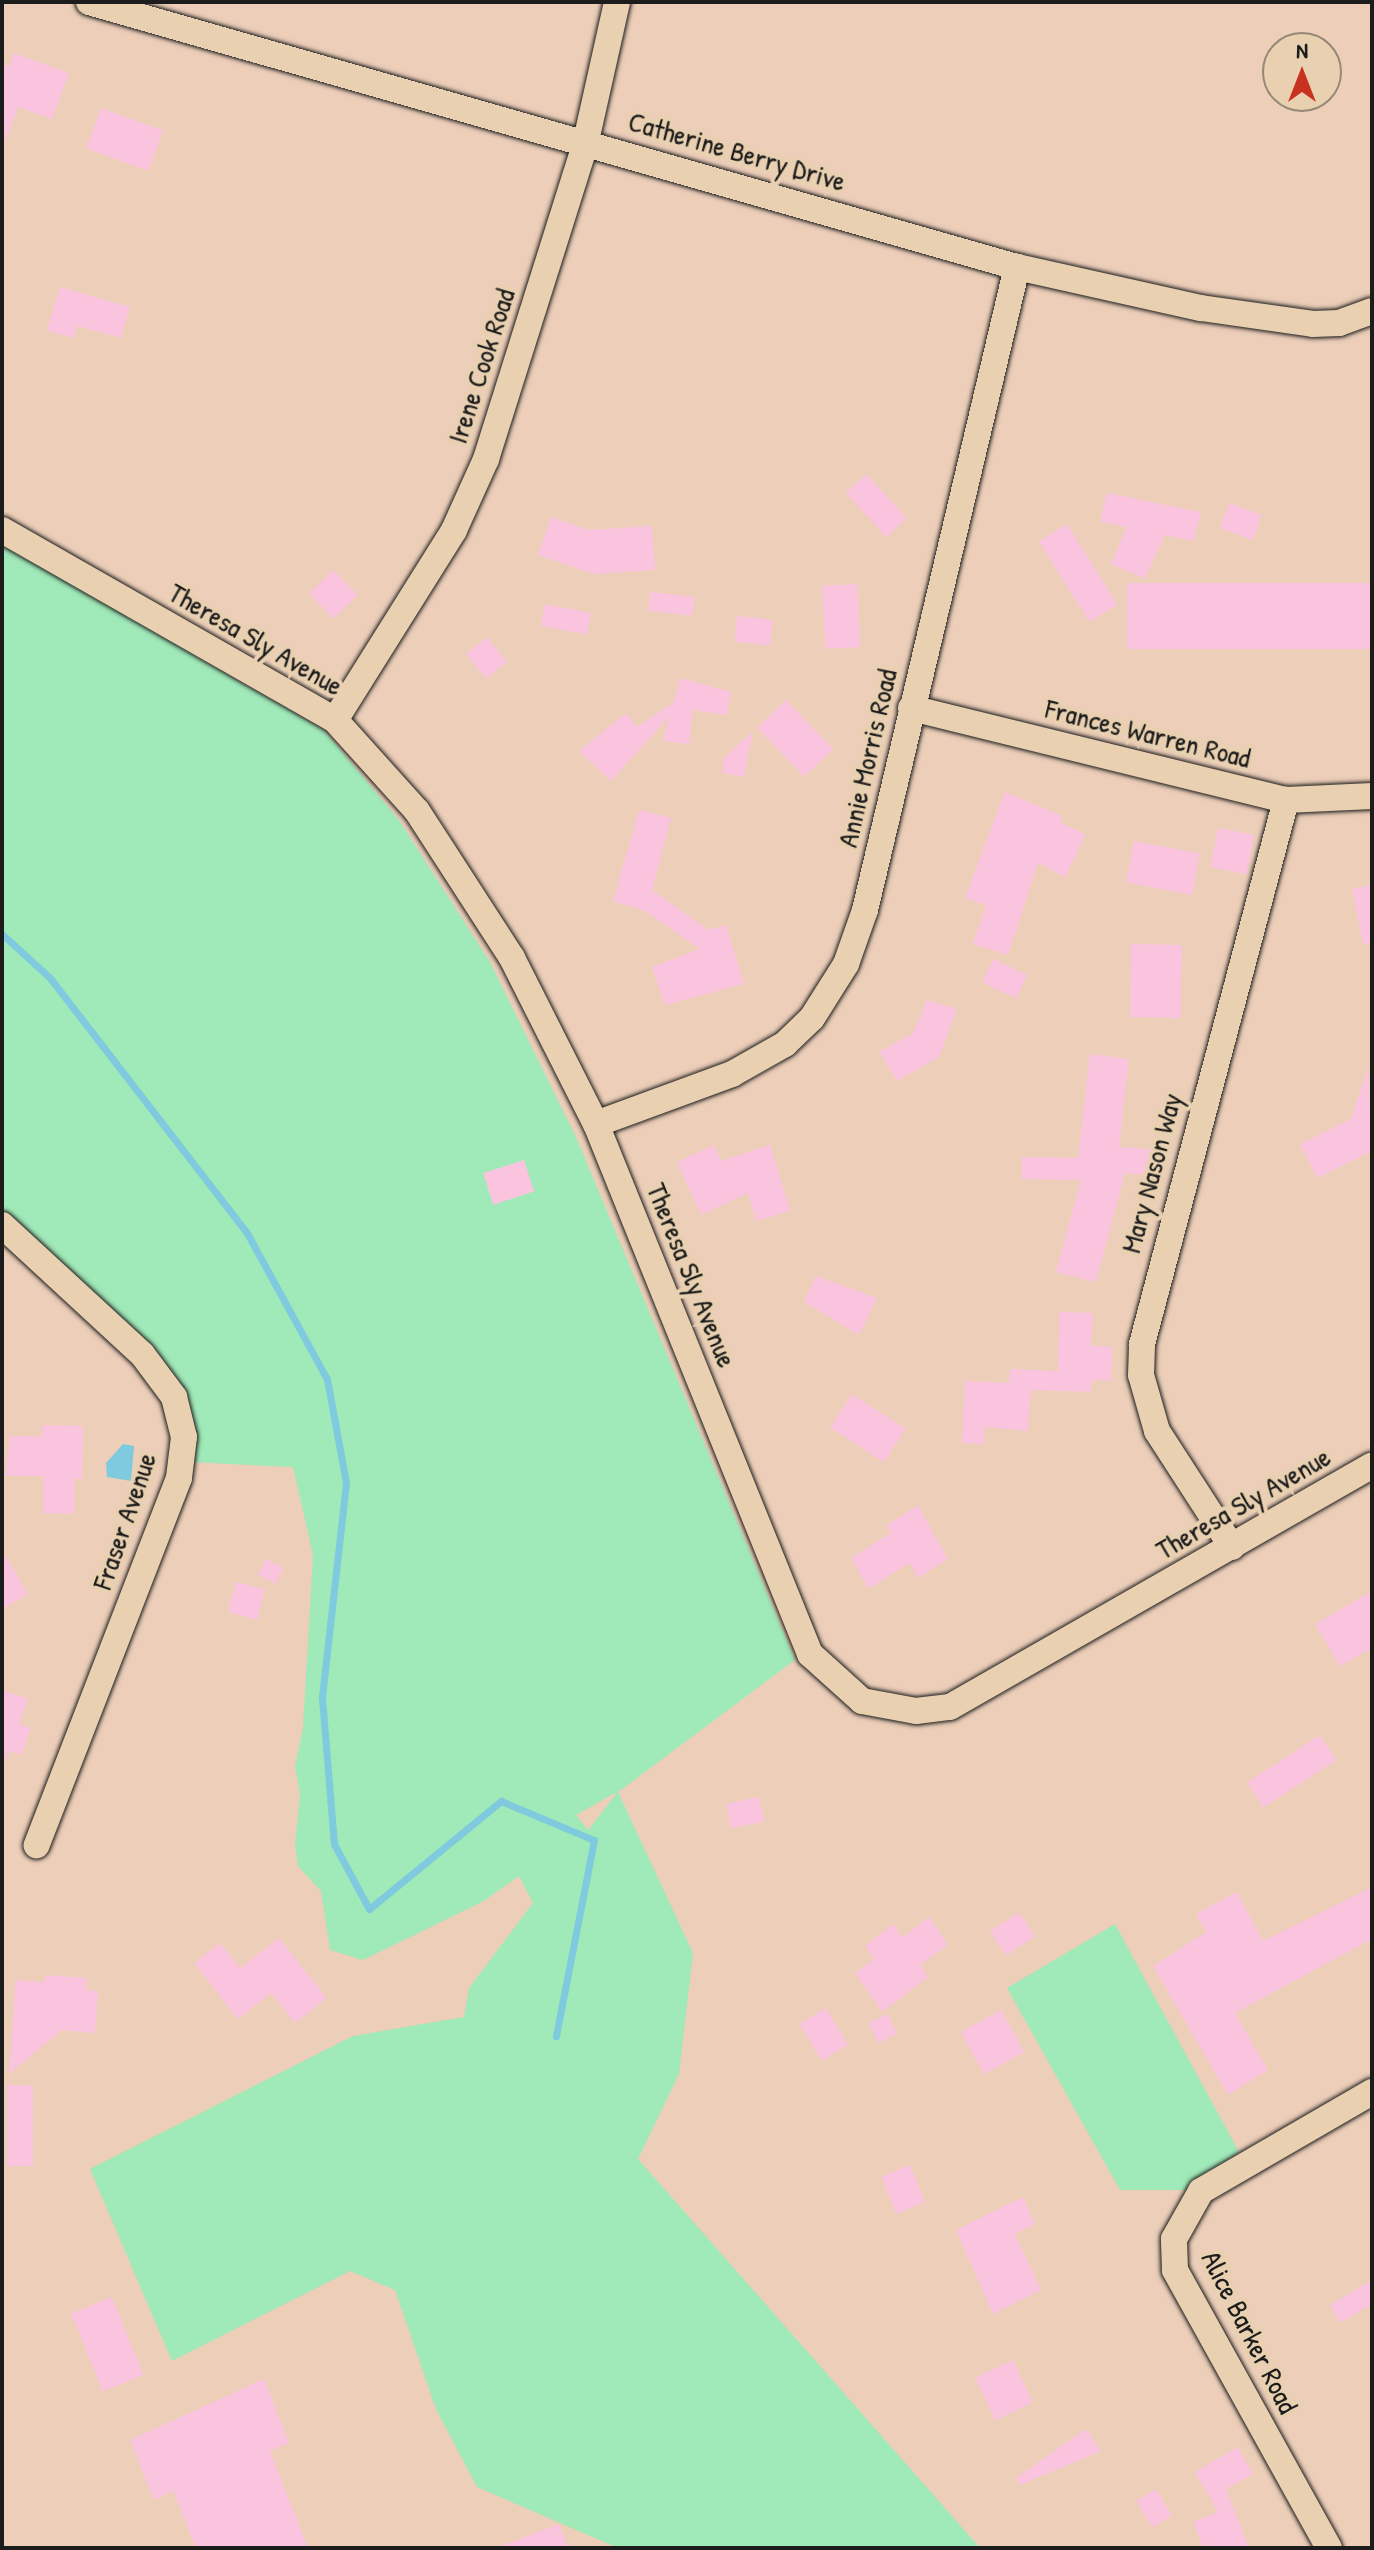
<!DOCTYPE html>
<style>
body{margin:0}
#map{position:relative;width:1374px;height:2550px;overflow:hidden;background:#ecceb9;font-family:"Patrick Hand",sans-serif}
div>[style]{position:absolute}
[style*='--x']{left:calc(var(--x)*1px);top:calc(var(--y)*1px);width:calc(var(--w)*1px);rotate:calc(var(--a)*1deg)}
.green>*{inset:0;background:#a0e9b8}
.water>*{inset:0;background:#7fcade}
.stream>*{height:7px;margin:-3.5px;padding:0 3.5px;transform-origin:3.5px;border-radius:3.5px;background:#7fcade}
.building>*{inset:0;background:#fac4df;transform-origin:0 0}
.roads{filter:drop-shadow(0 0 2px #1c1c1c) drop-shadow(0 0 2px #1c1c1c)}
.minor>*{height:26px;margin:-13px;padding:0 13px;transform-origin:13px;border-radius:13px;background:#e8d0b0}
span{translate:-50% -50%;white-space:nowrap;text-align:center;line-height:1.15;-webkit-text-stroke:8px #e8d0b0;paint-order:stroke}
.street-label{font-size:28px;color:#1c1c1c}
.frame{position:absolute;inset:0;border:4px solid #1c1c1c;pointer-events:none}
.north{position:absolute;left:1262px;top:32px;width:80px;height:80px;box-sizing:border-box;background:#e8d0b0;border:2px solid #968875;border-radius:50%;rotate:0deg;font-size:22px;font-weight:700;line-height:32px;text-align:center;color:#1c1c1c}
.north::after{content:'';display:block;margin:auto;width:28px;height:36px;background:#c8321e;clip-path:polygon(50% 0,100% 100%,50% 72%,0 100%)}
</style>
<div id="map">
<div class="green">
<i style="clip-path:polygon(evenodd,2px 544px,324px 730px,399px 820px,490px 962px,576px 1137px,795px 1660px,618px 1792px,693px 1953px,679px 2074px,638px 2159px,980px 2548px,618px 2548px,477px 2487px,436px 2409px,395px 2290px,350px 2271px,172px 2361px,90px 2169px,353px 2036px,464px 2017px,469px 1988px,533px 1903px,519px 1876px,484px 1901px,363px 1960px,330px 1950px,321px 1891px,298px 1866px,295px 1843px,300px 1795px,295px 1766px,303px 1728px,313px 1555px,293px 1467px,188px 1462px,180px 1394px,2px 1215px,2px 544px,615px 1793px,616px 1794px,588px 1830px,576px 1815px,615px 1793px)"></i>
<i style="clip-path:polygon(1115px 1924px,1239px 2152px,1186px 2190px,1120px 2190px,1007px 1988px)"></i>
</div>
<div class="water">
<i style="clip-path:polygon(123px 1444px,134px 1446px,131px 1481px,107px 1477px,106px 1463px)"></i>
</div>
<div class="stream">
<i style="--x:2;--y:934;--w:65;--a:42.5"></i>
<i style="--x:50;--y:978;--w:322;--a:52.3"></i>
<i style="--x:247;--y:1233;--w:166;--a:61.3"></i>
<i style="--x:327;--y:1379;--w:106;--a:79.6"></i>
<i style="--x:346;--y:1483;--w:216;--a:96.4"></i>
<i style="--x:322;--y:1698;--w:146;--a:85.3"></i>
<i style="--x:334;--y:1844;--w:74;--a:61.7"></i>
<i style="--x:369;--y:1909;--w:171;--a:-39.3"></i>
<i style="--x:501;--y:1801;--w:101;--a:22.8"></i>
<i style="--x:594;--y:1840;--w:200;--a:101"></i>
</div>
<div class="building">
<i style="clip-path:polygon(13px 53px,69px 73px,52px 119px,18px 107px,5px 143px,2px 64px,9px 66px)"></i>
<i style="left:101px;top:108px;width:66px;height:43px;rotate:20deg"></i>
<i style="clip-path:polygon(60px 287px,130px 307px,121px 338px,78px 326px,74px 338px,47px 331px)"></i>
<i style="left:866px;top:474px;width:60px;height:28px;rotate:47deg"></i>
<i style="clip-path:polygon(1107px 493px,1201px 512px,1194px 541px,1165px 535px,1145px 579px,1111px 564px,1127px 527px,1100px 522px)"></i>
<i style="left:1229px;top:503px;width:35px;height:27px;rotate:20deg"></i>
<i style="clip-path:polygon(551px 517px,589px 530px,652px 526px,655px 570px,593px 574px,538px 555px)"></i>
<i style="left:1067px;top:524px;width:95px;height:33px;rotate:58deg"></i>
<i style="left:333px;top:570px;width:35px;height:34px;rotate:45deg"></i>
<i style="left:1372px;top:583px;width:66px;height:245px;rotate:90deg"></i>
<i style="left:857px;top:584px;width:63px;height:35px;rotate:87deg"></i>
<i style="left:650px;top:592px;width:45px;height:19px;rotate:6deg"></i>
<i style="left:545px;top:604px;width:47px;height:22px;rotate:11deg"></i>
<i style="left:737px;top:616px;width:36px;height:26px;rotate:6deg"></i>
<i style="left:487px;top:637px;width:32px;height:27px;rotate:51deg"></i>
<i style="clip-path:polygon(680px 678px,731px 692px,727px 715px,693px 710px,689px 744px,663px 741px,669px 717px,611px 781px,579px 751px,626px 713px,637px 727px,673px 703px)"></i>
<i style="left:786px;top:700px;width:68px;height:40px;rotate:46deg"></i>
<i style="clip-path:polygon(753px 731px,744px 777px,722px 773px,724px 758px)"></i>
<i style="clip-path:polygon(1005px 792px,1063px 816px,1060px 822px,1086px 835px,1065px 877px,1038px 863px,1008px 955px,973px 944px,986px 905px,965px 898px)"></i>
<i style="clip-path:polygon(639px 810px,671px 818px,652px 890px,708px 930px,726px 925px,744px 984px,665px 1005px,652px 967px,700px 949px,645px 911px,613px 901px)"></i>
<i style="left:1218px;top:828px;width:37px;height:40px;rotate:11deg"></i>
<i style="left:1134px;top:841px;width:67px;height:42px;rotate:11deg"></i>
<i style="clip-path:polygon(1372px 885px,1372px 943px,1363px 944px,1352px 889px)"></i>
<i style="left:1131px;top:944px;width:51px;height:73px;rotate:1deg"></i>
<i style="left:993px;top:959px;width:38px;height:26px;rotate:25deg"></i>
<i style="clip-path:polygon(927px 1000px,957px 1009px,939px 1057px,897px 1081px,879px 1052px,913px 1033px)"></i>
<i style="clip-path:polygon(1090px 1054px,1129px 1059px,1119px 1147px,1163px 1150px,1161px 1176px,1125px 1173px,1096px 1282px,1056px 1272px,1081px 1180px,1022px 1179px,1022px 1157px,1078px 1158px)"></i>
<i style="clip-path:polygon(1368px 1067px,1372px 1151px,1317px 1178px,1300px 1144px,1351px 1119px)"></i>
<i style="clip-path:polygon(714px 1145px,721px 1161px,770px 1145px,790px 1211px,756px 1221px,748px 1193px,701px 1215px,677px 1162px)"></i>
<i style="left:524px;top:1160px;width:33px;height:43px;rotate:72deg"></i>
<i style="clip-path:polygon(816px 1276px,877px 1298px,859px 1335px,804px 1302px)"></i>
<i style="clip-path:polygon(1059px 1312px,1093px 1313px,1091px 1346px,1112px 1347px,1111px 1381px,1092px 1380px,1091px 1392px,1031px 1390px,1028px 1431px,985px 1427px,984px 1444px,962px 1443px,965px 1381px,1009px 1383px,1010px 1369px,1058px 1371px)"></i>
<i style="left:852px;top:1394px;width:64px;height:40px;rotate:33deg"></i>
<i style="clip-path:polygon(42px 1425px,83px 1426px,82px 1479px,74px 1479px,74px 1514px,43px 1513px,43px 1476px,5px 1476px,10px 1436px,42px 1436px)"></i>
<i style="clip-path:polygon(918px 1505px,948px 1559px,918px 1578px,910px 1563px,868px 1589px,851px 1558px,891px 1533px,887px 1525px)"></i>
<i style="clip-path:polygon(2px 1550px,28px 1594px,2px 1609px)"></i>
<i style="left:266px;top:1559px;width:20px;height:18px;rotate:27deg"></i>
<i style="left:236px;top:1582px;width:30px;height:31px;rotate:15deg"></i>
<i style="clip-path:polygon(1372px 1591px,1372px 1648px,1340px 1666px,1315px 1624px)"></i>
<i style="clip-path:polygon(2px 1690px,28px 1699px,19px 1724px,31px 1728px,21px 1755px,9px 1751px,5px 1764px)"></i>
<i style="left:1320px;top:1735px;width:30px;height:87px;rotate:57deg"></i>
<i style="left:759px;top:1797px;width:25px;height:34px;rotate:78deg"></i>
<i style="clip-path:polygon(1372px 1887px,1372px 1939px,1235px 2013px,1268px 2070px,1228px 2095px,1153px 1966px,1206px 1932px,1196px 1914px,1237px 1892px,1263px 1941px)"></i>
<i style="left:1019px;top:1912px;width:29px;height:35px;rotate:56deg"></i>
<i style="clip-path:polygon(929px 1917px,948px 1945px,920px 1965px,928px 1977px,882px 2012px,855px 1973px,874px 1959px,865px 1946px,893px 1924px,902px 1937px)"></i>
<i style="clip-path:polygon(279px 1938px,327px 1998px,295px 2023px,271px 1993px,238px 2019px,194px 1963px,220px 1943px,240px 1968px)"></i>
<i style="clip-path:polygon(45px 1975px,87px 1978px,86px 1990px,98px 1991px,95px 2033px,62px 2030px,9px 2074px,16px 1980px,44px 1982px)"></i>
<i style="left:826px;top:2008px;width:43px;height:31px;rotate:59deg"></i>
<i style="left:1001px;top:2010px;width:48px;height:46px;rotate:61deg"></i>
<i style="left:887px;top:2014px;width:22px;height:21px;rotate:63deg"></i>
<i style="left:7px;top:2085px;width:26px;height:81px"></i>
<i style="left:910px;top:2165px;width:40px;height:31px;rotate:68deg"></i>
<i style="clip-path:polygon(1023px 2197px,1035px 2224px,1015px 2234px,1041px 2290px,993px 2314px,956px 2230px)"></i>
<i style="clip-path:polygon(1372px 2280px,1372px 2304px,1340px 2323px,1330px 2305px)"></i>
<i style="left:112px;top:2297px;width:84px;height:44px;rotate:68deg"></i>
<i style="left:1013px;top:2360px;width:47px;height:42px;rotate:65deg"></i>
<i style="clip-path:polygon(264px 2379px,289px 2443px,270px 2451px,308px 2548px,196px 2548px,173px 2491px,154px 2500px,130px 2440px)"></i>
<i style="clip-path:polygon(1086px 2429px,1101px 2451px,1020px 2485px,1016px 2478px)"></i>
<i style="clip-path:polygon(1238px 2447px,1253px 2474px,1226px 2489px,1249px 2548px,1203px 2548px,1193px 2522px,1218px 2512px,1195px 2472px)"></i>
<i style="left:1156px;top:2489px;width:31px;height:23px;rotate:59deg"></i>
<i style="clip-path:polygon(559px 2524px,568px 2548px,502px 2548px,501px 2546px)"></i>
</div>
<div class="roads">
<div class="minor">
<i style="--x:89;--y:2;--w:965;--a:15.94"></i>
<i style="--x:1017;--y:267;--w:189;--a:12.6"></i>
<i style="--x:1201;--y:308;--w:113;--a:8.1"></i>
<i style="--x:1313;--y:324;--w:26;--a:-2"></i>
<i style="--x:1339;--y:323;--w:35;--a:-20"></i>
<i style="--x:2;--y:530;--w:383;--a:29.7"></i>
<i style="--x:335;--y:720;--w:122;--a:48"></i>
<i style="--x:417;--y:811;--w:175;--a:57.1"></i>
<i style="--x:512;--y:958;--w:186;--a:63.2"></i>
<i style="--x:596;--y:1124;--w:572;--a:68.01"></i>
<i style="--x:810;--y:1654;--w:70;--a:42.1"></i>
<i style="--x:862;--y:1701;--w:55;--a:10.5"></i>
<i style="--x:916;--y:1711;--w:34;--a:-7"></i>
<i style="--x:950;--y:1707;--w:486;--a:-29.8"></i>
<i style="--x:911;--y:708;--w:386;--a:13.8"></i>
<i style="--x:1286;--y:800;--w:86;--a:-2.7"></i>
<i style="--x:335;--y:720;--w:224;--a:-57.9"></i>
<i style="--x:454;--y:530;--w:78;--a:-65.7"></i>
<i style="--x:486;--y:459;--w:333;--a:-72.5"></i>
<i style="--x:586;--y:141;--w:142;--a:-77.4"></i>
<i style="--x:596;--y:1124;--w:145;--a:-20.2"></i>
<i style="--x:732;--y:1074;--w:61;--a:-29.5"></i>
<i style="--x:785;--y:1044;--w:37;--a:-44"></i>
<i style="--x:812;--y:1018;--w:64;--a:-57.8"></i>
<i style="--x:846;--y:964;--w:57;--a:-70.6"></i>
<i style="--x:865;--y:910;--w:661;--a:-76.7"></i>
<i style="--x:2;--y:1225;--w:190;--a:42.7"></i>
<i style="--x:142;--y:1354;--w:54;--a:53.3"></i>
<i style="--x:174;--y:1397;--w:41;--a:76"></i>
<i style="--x:184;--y:1437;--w:41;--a:97"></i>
<i style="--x:179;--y:1478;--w:394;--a:111.2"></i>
<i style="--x:1232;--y:1547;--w:138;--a:-122.9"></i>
<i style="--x:1157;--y:1431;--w:58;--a:-105.9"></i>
<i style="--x:1141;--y:1375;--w:31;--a:-88"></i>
<i style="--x:1142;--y:1344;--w:563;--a:-75.17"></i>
<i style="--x:1329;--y:2548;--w:318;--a:-119"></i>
<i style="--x:1175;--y:2270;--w:31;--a:-92"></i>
<i style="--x:1174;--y:2239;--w:55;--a:-60.6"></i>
<i style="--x:1201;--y:2191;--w:198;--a:-30.1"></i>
</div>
</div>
<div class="street-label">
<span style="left:737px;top:151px;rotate:16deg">Catherine Berry Drive</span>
<span style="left:481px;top:366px;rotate:-72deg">Irene Cook Road</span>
<span style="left:256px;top:639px;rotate:30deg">Theresa Sly Avenue</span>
<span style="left:1148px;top:733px;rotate:14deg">Frances Warren Road</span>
<span style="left:867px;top:758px;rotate:-77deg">Annie Morris Road</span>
<span style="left:1151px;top:1173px;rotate:-75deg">Mary Nason Way</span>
<span style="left:692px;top:1275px;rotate:68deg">Theresa Sly Avenue</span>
<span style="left:1243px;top:1503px;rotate:-30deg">Theresa Sly Avenue</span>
<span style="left:124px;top:1521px;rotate:-71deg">Fraser Avenue</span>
<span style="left:1250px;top:2332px;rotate:63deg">Alice Barker Road</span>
</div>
<div class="frame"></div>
<div class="north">N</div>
</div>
